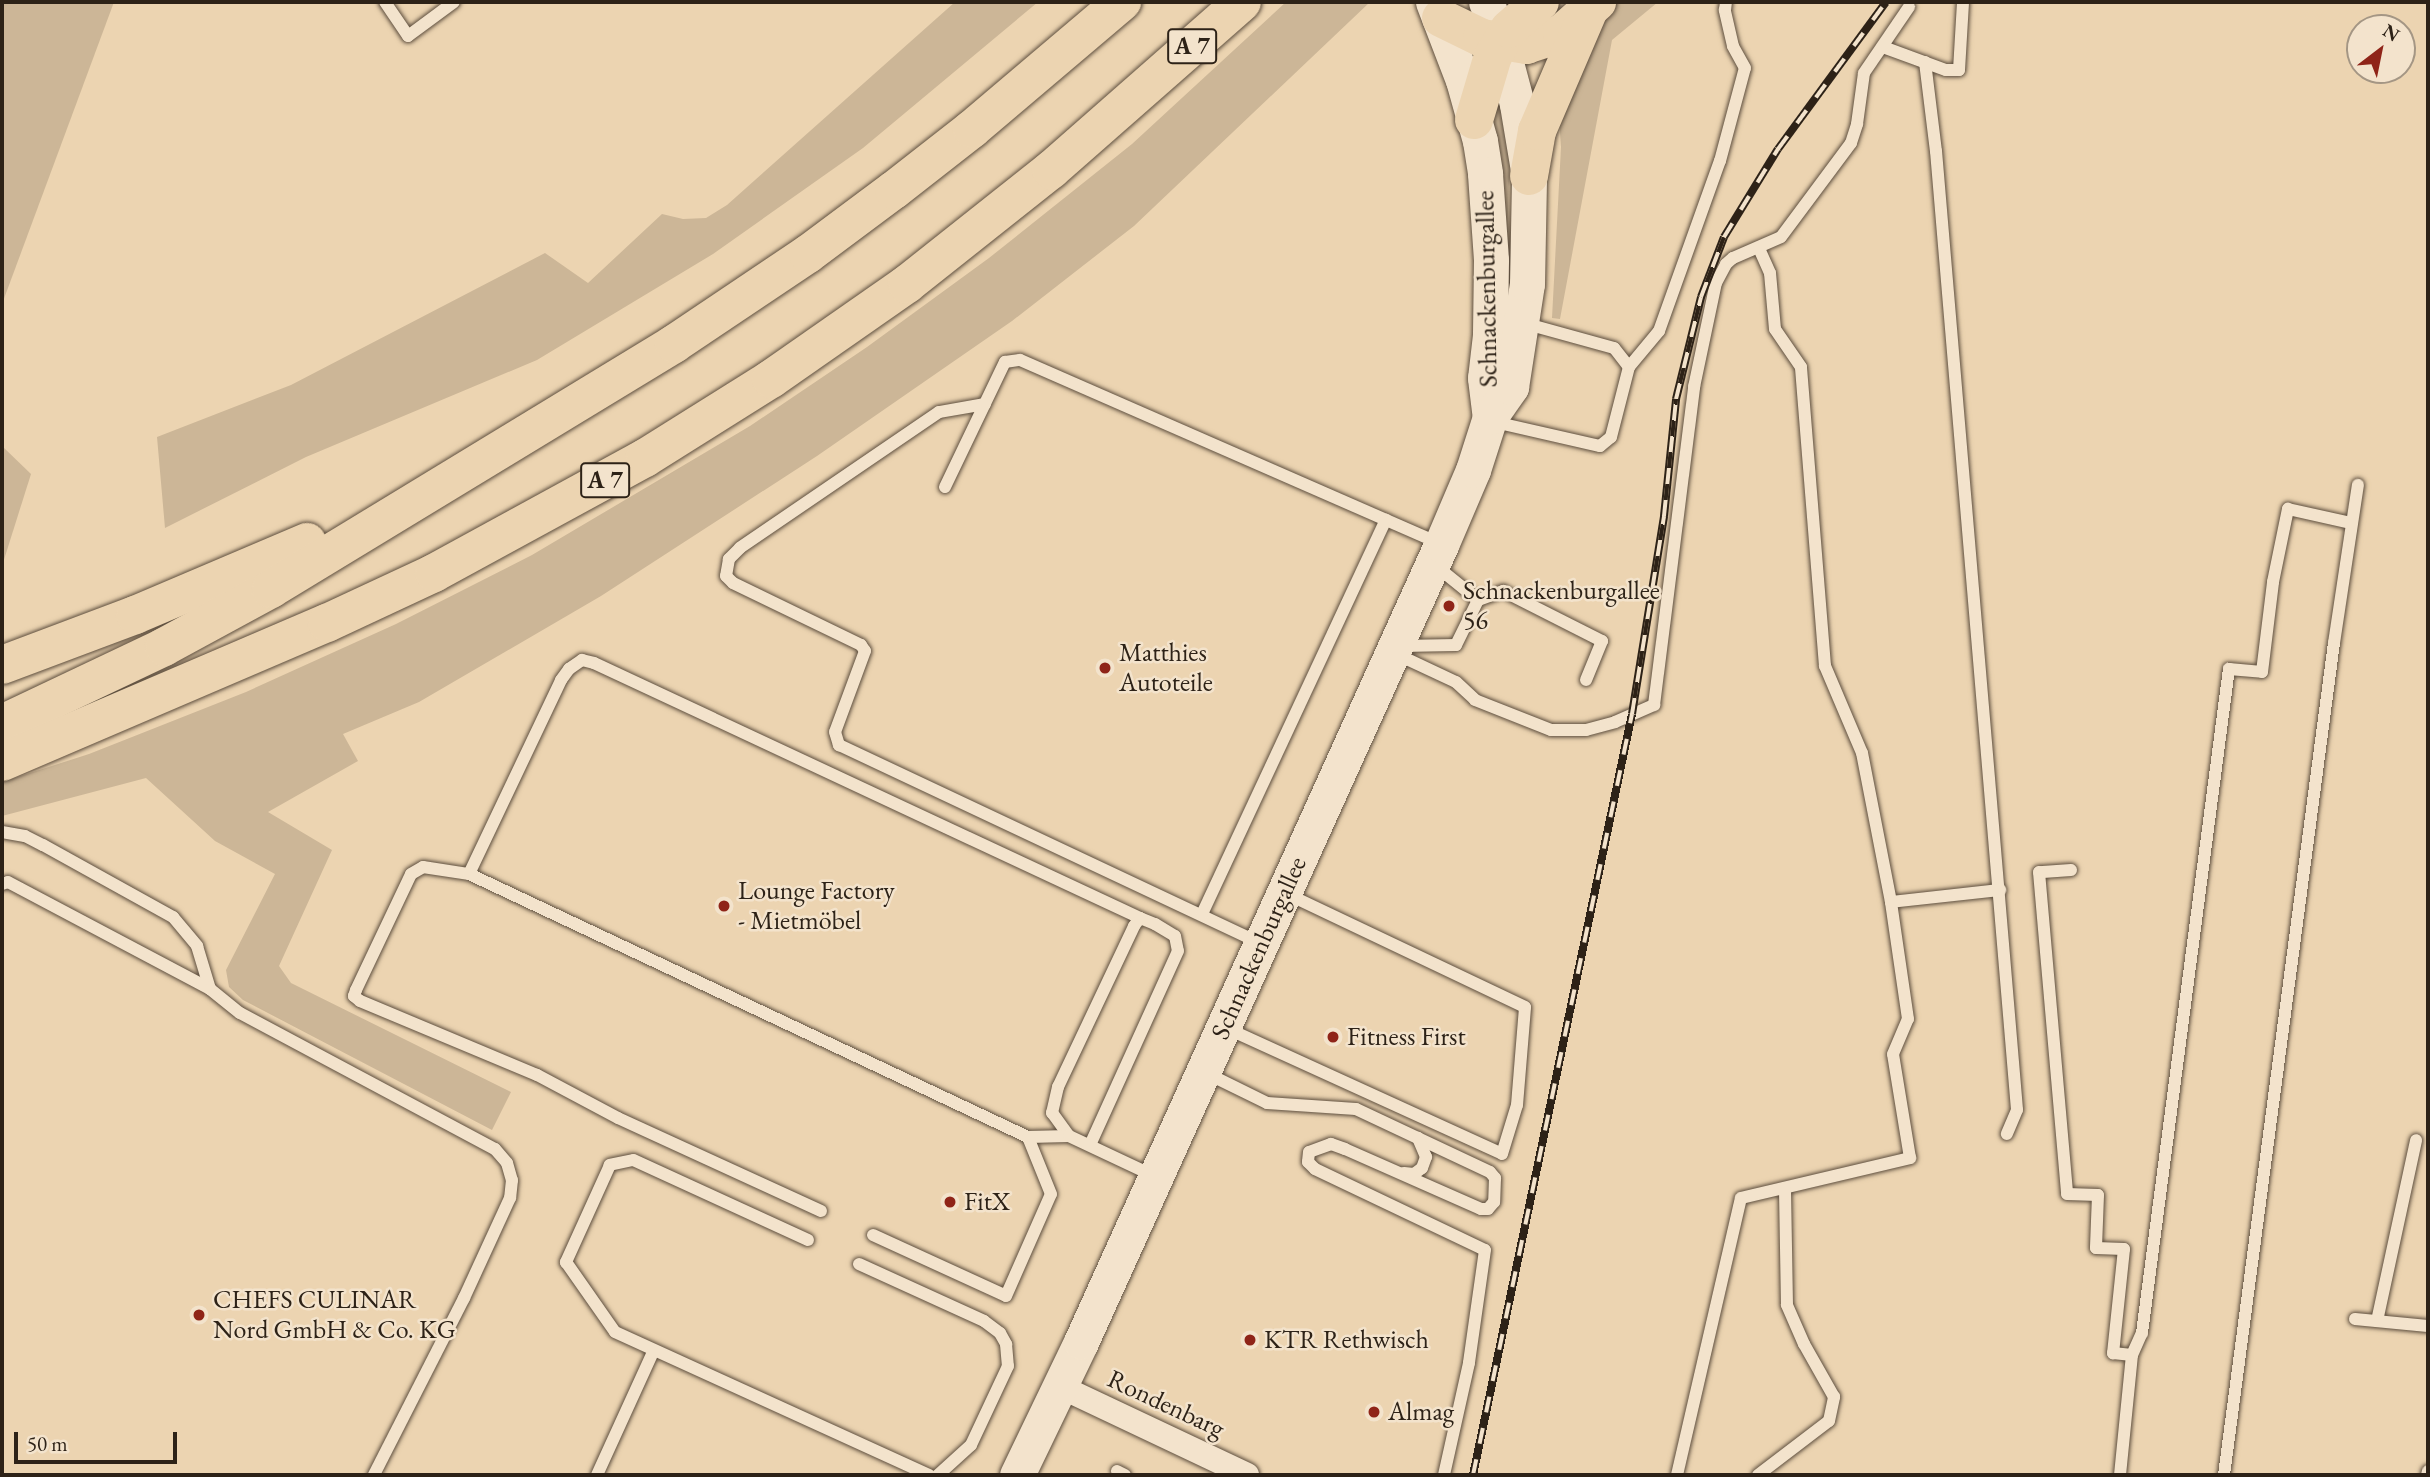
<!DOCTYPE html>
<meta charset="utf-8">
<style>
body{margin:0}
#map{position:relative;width:2430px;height:1477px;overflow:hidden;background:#ecd4b1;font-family:"EB Garamond",serif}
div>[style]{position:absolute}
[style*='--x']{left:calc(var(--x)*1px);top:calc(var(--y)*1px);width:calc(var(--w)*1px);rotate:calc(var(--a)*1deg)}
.green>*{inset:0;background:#ccb697}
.roads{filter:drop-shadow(0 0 2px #5d4e3e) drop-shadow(0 0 2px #5d4e3e)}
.service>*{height:12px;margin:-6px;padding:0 6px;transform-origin:6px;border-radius:6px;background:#f3e3cc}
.minor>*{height:24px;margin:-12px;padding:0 12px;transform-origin:12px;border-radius:12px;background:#f3e3cc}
.secondary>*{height:35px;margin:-17.5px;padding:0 17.5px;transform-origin:17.5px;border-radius:17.5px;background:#f3e3cc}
.motorway>*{height:38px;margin:-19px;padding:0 19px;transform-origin:19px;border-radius:19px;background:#ecd4b1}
.rail>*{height:8px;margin-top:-4px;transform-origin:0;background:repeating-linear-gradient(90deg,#f3e3cc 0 16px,#2d2217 0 32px);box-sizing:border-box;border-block:2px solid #2d2217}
.dots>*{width:19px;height:19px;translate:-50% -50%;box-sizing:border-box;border:4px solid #f3e3cc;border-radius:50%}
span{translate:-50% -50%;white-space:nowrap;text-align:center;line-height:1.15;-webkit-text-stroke:5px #f3e3cc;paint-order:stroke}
.shield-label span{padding:2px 5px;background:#f3e3cc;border:2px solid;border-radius:5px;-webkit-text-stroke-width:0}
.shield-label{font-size:24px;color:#2d2217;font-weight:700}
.street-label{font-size:26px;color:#2d2217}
.poi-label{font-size:26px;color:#2d2217}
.left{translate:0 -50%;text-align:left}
.frame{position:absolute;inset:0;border:4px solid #2d2217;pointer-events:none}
.north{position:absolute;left:2346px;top:14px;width:70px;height:70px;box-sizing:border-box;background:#f3e3cc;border:2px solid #a49684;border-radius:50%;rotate:32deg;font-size:19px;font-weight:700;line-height:28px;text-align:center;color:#2d2217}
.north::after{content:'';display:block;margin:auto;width:24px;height:32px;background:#8f2418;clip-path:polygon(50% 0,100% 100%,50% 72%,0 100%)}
.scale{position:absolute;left:14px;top:1432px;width:163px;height:32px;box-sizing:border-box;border:4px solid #2d2217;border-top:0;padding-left:9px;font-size:21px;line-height:24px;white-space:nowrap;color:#2d2217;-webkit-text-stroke:5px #f3e3cc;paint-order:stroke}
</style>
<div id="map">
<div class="green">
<i style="clip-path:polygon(2px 2px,114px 2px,2px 304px)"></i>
<i style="clip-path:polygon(955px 2px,1038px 2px,863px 148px,713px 254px,537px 360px,306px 457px,165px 528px,157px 437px,291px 385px,545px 253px,588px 283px,662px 214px,683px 219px,706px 218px,727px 205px)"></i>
<i style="clip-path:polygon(1286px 2px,1370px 2px,1134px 226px,1012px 321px,817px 456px,601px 596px,419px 702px,343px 734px,358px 761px,268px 812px,332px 850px,279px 966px,291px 983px,511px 1092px,492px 1130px,243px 1000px,229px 987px,226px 970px,275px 874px,215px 841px,146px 778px,2px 816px,2px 782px,89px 754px,246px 692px,396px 624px,532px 555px,750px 426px,867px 347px,989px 258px,1132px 144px)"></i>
<i style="clip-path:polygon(1618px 2px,1658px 2px,1612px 40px,1560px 319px,1552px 318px,1561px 147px,1559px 117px,1596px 27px)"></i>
<i style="clip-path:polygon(1497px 81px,1510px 153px,1506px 270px,1492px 139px,1491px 93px)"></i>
<i style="clip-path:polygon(2px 446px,31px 474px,2px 566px)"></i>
</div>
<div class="roads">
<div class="service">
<i style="--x:385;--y:2;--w:41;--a:55.9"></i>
<i style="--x:408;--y:36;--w:57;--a:-36.5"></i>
<i style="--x:1883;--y:47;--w:67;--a:20.1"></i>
<i style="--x:1946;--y:70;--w:13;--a:0"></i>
<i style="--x:1959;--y:70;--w:68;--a:-86.6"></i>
<i style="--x:1925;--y:62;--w:90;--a:83"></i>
<i style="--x:1936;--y:151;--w:962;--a:85.17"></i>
<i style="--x:2017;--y:1110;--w:26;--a:113"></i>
<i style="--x:1629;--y:367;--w:47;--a:-50.2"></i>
<i style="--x:1659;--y:331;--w:181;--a:-70.3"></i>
<i style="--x:1720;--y:161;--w:96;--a:-75"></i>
<i style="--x:1745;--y:68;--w:25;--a:-119"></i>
<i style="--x:1733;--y:46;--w:37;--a:-103"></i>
<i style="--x:1725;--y:10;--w:8;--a:-83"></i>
<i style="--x:985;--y:404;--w:47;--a:170.1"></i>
<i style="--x:939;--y:412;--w:241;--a:145.7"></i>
<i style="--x:740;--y:548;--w:16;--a:135"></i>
<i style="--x:729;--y:559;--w:17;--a:100"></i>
<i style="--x:726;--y:576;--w:10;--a:45"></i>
<i style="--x:733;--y:583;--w:142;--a:25.8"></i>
<i style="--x:861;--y:645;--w:7;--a:56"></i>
<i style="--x:865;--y:651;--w:86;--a:110.3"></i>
<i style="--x:835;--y:732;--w:14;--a:73"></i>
<i style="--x:839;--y:745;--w:463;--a:25.2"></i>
<i style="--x:1490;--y:421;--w:113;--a:12.8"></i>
<i style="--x:1600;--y:446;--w:14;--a:-39"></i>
<i style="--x:1611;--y:437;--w:72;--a:-75.6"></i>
<i style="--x:1629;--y:367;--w:24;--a:-128"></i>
<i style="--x:1614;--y:348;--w:94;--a:-164.6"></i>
<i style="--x:945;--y:487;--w:139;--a:-64.4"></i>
<i style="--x:1005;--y:362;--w:15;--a:-8"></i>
<i style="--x:1020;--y:360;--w:456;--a:23.6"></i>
<i style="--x:1478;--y:600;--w:27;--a:-20"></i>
<i style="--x:1503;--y:591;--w:111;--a:26.8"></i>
<i style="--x:1602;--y:641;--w:42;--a:112.3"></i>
<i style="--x:1400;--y:646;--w:56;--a:-1"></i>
<i style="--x:1456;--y:645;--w:50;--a:-63.9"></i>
<i style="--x:1478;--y:600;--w:54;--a:-141"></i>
<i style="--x:1394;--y:653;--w:68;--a:25.1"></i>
<i style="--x:1456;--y:682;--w:26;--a:43"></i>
<i style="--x:1475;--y:700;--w:82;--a:21.5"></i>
<i style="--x:1551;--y:730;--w:35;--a:0"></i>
<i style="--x:1586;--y:730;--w:30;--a:-15"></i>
<i style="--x:1615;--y:722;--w:43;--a:-23.6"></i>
<i style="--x:1654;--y:705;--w:321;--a:-82.8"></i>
<i style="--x:1694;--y:387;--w:106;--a:-78.1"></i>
<i style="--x:1716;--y:283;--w:21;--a:-62"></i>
<i style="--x:1726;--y:264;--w:9;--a:-41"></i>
<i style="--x:1733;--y:258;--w:52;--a:-23.6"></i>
<i style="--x:1781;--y:237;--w:117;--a:-53.3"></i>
<i style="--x:1851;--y:143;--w:20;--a:-72"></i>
<i style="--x:1857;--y:124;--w:51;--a:-82.2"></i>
<i style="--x:1864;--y:73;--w:80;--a:-55.7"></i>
<i style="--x:2;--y:832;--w:23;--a:10"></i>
<i style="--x:25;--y:836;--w:20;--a:27"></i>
<i style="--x:43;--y:845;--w:149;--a:29"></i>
<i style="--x:173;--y:917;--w:38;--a:50"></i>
<i style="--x:197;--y:946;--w:45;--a:73.2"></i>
<i style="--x:2071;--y:870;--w:32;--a:176"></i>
<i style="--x:2039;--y:872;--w:323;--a:85"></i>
<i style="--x:2067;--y:1194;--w:31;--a:2"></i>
<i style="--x:2098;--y:1195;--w:53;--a:92.2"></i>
<i style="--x:2096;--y:1248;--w:28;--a:2"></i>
<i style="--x:2124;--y:1249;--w:105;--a:96"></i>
<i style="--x:2113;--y:1353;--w:19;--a:6"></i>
<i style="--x:469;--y:874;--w:215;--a:-64.6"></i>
<i style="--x:561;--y:680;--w:14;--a:-54"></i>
<i style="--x:569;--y:669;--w:16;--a:-35"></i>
<i style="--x:582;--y:660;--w:12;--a:14"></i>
<i style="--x:594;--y:663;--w:603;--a:25.03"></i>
<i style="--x:2;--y:884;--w:6;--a:-18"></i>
<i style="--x:8;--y:882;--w:229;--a:27.9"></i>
<i style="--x:210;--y:989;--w:38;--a:39"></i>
<i style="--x:240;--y:1013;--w:289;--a:28.1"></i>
<i style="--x:495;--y:1149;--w:18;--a:49"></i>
<i style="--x:507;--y:1163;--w:18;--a:74"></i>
<i style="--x:512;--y:1180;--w:18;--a:96"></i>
<i style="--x:510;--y:1198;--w:110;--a:114.7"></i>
<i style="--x:464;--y:1298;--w:199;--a:117"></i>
<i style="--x:1891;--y:902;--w:110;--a:-6.3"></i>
<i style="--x:1202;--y:914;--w:435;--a:-65"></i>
<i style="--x:1226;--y:1028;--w:303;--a:24.5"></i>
<i style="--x:1502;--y:1154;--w:51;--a:-73"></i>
<i style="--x:1517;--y:1105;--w:98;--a:-85.3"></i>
<i style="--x:1525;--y:1007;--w:266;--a:-154.6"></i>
<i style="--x:1204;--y:1072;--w:70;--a:26.2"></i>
<i style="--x:1267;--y:1103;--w:89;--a:3.9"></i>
<i style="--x:1356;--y:1109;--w:148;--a:25.2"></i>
<i style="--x:1490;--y:1172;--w:8;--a:50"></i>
<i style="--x:1495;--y:1178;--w:24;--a:92"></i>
<i style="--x:1494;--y:1202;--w:9;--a:131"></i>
<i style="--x:1488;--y:1209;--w:7;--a:180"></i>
<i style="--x:1481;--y:1209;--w:149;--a:-156.2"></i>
<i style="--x:1345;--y:1149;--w:15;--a:-160"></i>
<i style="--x:1331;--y:1144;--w:23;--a:160"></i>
<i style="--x:1309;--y:1152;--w:10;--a:96"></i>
<i style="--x:1308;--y:1162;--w:10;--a:45"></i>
<i style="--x:1315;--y:1169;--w:188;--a:25.5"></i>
<i style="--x:1485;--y:1250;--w:114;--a:98.1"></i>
<i style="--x:1469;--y:1363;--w:115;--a:102.6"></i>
<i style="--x:1069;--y:1136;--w:29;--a:-126"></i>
<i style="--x:1052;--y:1113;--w:27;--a:-77"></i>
<i style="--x:1058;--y:1087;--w:178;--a:-64.7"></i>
<i style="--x:1134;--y:926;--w:10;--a:-53"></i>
<i style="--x:1140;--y:918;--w:16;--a:22"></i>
<i style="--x:1155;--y:924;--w:23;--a:31"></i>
<i style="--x:1175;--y:936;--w:15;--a:79"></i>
<i style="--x:1178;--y:951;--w:213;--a:114.4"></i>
<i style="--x:1404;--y:1173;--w:10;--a:6"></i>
<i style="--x:1414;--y:1174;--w:10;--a:-37"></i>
<i style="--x:1422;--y:1168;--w:12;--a:-70"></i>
<i style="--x:1426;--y:1157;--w:21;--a:-113"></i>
<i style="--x:821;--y:1211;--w:223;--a:-155.4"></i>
<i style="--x:618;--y:1118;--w:92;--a:-152"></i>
<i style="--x:537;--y:1075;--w:192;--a:-157.3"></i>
<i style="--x:360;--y:1001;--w:8;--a:-140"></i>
<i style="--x:354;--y:996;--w:6;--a:-72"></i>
<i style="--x:356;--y:990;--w:128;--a:-64.6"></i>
<i style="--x:411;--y:874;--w:14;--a:-30"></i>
<i style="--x:423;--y:867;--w:47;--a:8.7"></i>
<i style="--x:469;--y:874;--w:618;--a:25.2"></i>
<i style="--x:1028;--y:1137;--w:41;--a:-1.4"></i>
<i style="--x:1069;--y:1136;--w:94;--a:25.2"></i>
<i style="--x:873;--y:1235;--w:146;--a:24.6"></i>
<i style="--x:1006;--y:1296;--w:111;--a:-66.2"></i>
<i style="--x:1051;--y:1194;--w:61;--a:-112"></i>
<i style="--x:808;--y:1240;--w:192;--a:-155.4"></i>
<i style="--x:633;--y:1160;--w:24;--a:168"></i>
<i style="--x:610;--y:1165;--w:107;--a:114.4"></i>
<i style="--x:566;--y:1262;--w:85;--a:55"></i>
<i style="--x:615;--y:1332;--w:345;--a:24.5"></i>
<i style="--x:859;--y:1264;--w:137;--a:24.5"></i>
<i style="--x:984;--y:1321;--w:20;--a:37"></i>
<i style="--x:1000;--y:1333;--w:13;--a:61"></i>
<i style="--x:1006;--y:1344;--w:22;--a:85"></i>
<i style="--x:1008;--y:1366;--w:87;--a:115.1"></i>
<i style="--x:971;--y:1445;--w:45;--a:137.7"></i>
<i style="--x:2355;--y:1319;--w:73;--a:5.5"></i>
<i style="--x:2377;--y:1321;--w:185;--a:-77.8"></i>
<i style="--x:1117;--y:1471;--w:9;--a:27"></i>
<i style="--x:597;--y:1475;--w:137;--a:-65.5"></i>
<i style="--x:1677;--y:1475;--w:284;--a:-77"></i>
<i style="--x:1741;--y:1198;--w:174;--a:-13.3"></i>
<i style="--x:1910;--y:1158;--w:105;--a:-99.3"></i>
<i style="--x:1893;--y:1054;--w:38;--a:-67"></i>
<i style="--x:1908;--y:1019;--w:118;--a:-98.3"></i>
<i style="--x:1891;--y:902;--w:152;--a:-101"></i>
<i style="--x:1862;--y:753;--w:95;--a:-113"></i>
<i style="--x:1825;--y:666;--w:300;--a:-94.6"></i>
<i style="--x:1801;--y:367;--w:46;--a:-124.4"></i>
<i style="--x:1775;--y:329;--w:56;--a:-95.1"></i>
<i style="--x:1770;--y:273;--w:27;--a:-114"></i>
<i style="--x:1758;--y:1475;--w:89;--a:-37.3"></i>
<i style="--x:1829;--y:1421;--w:25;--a:-78"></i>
<i style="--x:1834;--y:1397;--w:61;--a:-119.5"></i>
<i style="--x:1804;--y:1344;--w:43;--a:-113.6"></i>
<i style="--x:1787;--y:1305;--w:117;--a:-91"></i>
<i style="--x:2120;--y:1475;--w:121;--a:-84.3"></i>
<i style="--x:2132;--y:1355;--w:24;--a:-66"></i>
<i style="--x:2142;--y:1333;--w:670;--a:-82.54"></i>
<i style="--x:2229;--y:669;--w:33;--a:5"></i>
<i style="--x:2262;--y:672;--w:91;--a:-83"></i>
<i style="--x:2273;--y:582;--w:75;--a:-78.4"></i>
<i style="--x:2288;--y:509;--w:65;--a:12.5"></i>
<i style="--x:2224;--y:1475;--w:839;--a:-82.47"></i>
<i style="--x:2334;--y:643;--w:160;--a:-81.4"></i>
<i style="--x:2427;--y:1475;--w:4;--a:-76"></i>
</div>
<div class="minor">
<i style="--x:1059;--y:1386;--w:208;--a:25.3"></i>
</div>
<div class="secondary">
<i style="--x:1433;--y:2;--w:84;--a:69"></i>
<i style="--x:1463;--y:80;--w:63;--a:74.4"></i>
<i style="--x:1480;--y:141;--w:33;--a:81"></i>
<i style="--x:1485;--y:174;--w:86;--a:86"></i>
<i style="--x:1491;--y:260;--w:75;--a:90.8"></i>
<i style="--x:1490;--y:335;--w:43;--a:96.6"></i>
<i style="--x:1485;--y:378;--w:39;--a:83"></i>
<i style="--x:1017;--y:1475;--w:148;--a:-64.3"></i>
<i style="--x:1081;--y:1342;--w:875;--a:-65.69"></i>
<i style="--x:1441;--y:545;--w:82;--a:-66.9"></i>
<i style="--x:1473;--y:470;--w:56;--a:-72.2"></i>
<i style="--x:1490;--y:417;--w:37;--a:-55"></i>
<i style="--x:1511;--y:387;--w:104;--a:-81.2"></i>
<i style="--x:1527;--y:284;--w:108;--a:-88.9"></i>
<i style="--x:1529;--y:176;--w:73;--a:-99.5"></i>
<i style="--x:1517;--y:104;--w:78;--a:-104.9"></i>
<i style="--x:1497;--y:29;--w:29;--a:-112"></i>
</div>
<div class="motorway">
<i style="--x:1441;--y:18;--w:46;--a:26"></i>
<i style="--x:1482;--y:38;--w:45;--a:9"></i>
<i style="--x:1526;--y:45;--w:38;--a:-18"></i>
<i style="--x:1562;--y:33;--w:47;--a:-41.5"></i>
<i style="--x:1474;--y:120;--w:67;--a:-73.5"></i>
<i style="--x:1493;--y:56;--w:31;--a:-59"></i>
<i style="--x:1509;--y:29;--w:41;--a:-41.1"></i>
<i style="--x:1529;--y:176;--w:46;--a:-79.9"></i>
<i style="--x:1537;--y:131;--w:129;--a:-66.8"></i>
<i style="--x:2;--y:665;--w:142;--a:-20.6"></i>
<i style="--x:135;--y:615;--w:187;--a:-23"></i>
<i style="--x:2;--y:724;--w:179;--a:-25.4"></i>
<i style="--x:164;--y:647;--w:122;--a:-28.5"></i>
<i style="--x:271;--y:589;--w:472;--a:-31.3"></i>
<i style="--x:674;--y:344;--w:161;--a:-33.9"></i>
<i style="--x:808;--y:254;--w:107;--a:-36.7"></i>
<i style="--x:894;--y:190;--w:99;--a:-38"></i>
<i style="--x:972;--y:129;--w:197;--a:-40.3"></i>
<i style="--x:2;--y:762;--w:353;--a:-23.2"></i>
<i style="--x:327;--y:623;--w:118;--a:-25"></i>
<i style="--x:434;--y:573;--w:240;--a:-28.6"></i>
<i style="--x:645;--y:458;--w:149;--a:-32.1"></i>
<i style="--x:771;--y:379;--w:166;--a:-34.9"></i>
<i style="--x:907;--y:284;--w:184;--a:-38.4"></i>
<i style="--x:1051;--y:170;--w:254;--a:-41.3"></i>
</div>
</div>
<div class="rail">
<i style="--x:1473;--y:1475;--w:777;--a:-78.2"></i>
<i style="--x:1632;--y:714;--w:201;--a:-80.8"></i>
<i style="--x:1664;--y:516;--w:118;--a:-84.1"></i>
<i style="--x:1676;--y:399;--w:105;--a:-76.2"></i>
<i style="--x:1701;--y:297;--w:64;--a:-69"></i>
<i style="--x:1724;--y:237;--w:103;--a:-58.5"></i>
<i style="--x:1778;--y:149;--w:182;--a:-53.7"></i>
</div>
<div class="dots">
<i style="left:1449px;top:606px;background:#8f2418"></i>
<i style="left:1105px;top:668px;background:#8f2418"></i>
<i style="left:724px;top:906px;background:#8f2418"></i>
<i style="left:1333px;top:1037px;background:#8f2418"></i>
<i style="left:950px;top:1202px;background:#8f2418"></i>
<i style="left:199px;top:1315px;background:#8f2418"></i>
<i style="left:1250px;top:1340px;background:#8f2418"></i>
<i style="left:1374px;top:1412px;background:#8f2418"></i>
</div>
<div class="shield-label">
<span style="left:1192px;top:46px">A 7</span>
<span style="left:605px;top:480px">A 7</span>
</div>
<div class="street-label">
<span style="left:1487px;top:289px;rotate:-91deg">Schnackenburgallee</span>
<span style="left:1259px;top:948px;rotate:-66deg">Schnackenburgallee</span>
<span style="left:1166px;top:1404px;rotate:25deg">Rondenbarg</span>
</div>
<div class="poi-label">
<span class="left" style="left:1463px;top:606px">Schnackenburgallee<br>56</span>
<span class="left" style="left:1119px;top:668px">Matthies<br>Autoteile</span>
<span class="left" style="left:738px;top:906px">Lounge Factory<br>- Mietmöbel</span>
<span class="left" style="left:1347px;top:1037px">Fitness First</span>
<span class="left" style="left:964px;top:1202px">FitX</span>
<span class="left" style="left:213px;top:1315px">CHEFS CULINAR<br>Nord GmbH &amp; Co. KG</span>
<span class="left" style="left:1264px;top:1340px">KTR Rethwisch</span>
<span class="left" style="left:1388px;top:1412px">Almag</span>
</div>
<div class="frame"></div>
<div class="north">N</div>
<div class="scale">50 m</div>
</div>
